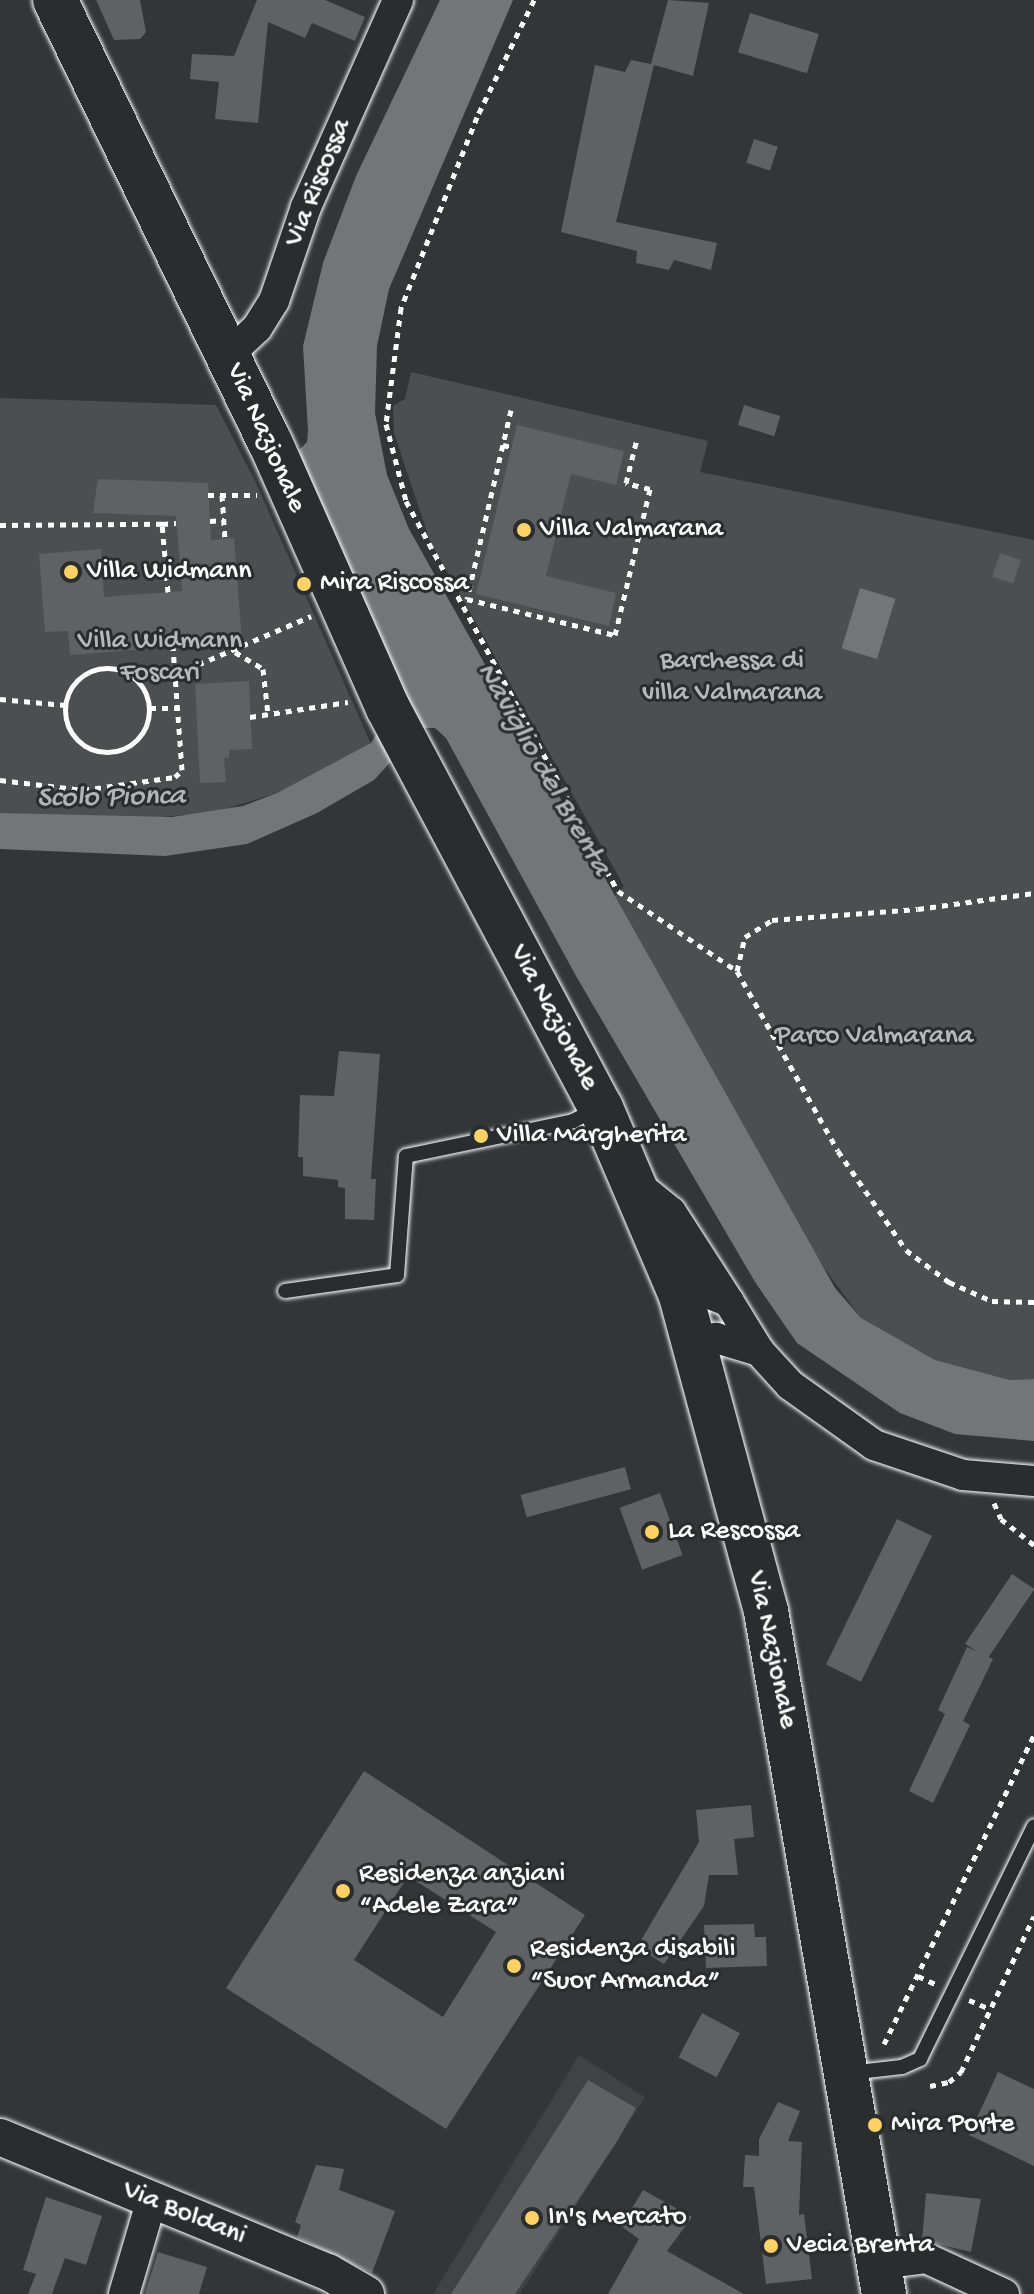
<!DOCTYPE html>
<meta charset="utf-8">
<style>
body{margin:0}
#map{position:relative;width:1034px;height:2294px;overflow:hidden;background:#333536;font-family:"Gochi Hand",sans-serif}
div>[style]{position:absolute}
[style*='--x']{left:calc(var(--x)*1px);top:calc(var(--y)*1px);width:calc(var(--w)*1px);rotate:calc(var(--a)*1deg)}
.built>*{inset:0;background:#404243}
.green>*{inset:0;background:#4c4f50}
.water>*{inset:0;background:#737576;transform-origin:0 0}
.building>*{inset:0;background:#5f6162;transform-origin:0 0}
.path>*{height:5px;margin-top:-2.5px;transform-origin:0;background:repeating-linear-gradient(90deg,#fff 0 6px,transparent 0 12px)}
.path>.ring{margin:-2.5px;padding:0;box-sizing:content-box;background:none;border:5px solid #fff;border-radius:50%}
.roads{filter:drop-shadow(0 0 2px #fff) drop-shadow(0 0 2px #fff)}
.service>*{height:14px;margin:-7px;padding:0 7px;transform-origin:7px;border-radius:7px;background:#2a2d2e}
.minor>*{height:30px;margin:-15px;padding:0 15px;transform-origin:15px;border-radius:15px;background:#2a2d2e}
.tertiary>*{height:36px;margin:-18px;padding:0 18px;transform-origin:18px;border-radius:18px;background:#2a2d2e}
.primary>*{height:44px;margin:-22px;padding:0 22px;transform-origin:22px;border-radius:22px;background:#2a2d2e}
.dots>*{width:22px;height:22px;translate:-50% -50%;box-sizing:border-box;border:4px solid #2a2d2e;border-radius:50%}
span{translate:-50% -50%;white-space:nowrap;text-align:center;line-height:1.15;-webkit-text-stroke:6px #2a2d2e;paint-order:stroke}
.street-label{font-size:28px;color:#fff}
.poi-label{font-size:28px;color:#fff}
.left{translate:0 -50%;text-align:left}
.park-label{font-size:28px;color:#b7b9b9}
.water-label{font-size:30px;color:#b2b3b4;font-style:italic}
</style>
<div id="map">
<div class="built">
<i style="clip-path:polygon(579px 2055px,645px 2097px,520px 2294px,433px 2294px)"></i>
</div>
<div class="green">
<i style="clip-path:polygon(411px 372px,708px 441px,700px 472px,1034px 540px,1034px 1379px,1010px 1380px,935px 1360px,884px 1332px,861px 1318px,806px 1243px,614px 897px,624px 886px,430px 541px,394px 433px,393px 406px,405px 399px)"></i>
<i style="clip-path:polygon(0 398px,216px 405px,256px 483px,371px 744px,277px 793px,212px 813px,130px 819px,0 813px)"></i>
</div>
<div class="water">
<i style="clip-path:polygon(440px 0,513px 0,389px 289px,377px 346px,375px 413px,387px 475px,409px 529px,835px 1288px,861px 1318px,935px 1360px,1010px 1380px,1034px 1379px,1034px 1441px,955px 1434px,900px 1413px,797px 1343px,755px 1282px,576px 976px,446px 738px,435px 728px,422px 728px,374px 780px,317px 813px,247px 844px,165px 856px,0 849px,0 813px,172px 817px,243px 806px,277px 793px,371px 743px,403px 691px,304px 469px,299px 450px,307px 442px,308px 431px,303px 346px,323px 263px,356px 176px)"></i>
<i style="left:860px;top:588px;width:37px;height:63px;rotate:17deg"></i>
</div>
<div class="building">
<i style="clip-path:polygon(96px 0,140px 0,146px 32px,140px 39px,114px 40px)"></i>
<i style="clip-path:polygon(257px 0,325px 0,365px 17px,355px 41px,312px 23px,305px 38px,268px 22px,258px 123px,215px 119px,219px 82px,190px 79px,192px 54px,234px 56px)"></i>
<i style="clip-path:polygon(668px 0,709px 3px,693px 76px,654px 65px,616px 222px,717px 243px,711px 270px,674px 260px,669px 270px,636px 263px,637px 251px,561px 232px,595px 65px,625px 72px,631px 60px,651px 64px)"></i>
<i style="left:750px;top:13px;width:72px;height:41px;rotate:17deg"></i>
<i style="left:754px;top:139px;width:25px;height:25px;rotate:18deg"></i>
<i style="left:744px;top:405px;width:38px;height:21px;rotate:17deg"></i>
<i style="clip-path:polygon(517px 425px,624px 451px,616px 485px,571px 474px,546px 576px,616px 593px,609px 626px,476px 594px)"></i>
<i style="clip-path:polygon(98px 479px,208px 483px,211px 540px,234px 538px,242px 641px,70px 655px,68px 631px,45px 632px,39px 554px,101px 549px,104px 597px,182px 591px,176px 516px,93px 513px)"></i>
<i style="left:1000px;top:553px;width:22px;height:25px;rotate:18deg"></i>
<i style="clip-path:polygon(249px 681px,252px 749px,229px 750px,229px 758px,224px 758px,226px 782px,200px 783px,195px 684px)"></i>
<i style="clip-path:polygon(339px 1051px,380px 1054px,371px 1179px,376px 1179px,374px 1220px,345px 1219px,345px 1188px,338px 1187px,338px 1180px,303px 1176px,303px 1157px,298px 1157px,300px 1095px,334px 1096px)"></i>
<i style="left:625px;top:1467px;width:23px;height:108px;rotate:75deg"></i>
<i style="left:660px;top:1493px;width:66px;height:43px;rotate:70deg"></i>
<i style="left:897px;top:1519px;width:39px;height:162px;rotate:26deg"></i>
<i style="left:1012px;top:1574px;width:27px;height:84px;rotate:34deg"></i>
<i style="clip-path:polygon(967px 1647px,993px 1659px,963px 1721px,970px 1725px,933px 1803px,909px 1791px,945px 1714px,938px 1710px)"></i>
<i style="clip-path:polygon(evenodd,364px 1771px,585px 1915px,446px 2129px,226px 1988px,364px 1771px,408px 1876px,496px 1932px,443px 2017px,354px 1960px,408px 1876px)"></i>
<i style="clip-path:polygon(751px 1805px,754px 1837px,734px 1839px,738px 1875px,709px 1875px,704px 1906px,664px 1964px,637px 1947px,699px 1842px,696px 1810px)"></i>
<i style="clip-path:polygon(754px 1924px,755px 1937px,766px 1937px,767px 1966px,706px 1968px,704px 1925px)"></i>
<i style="left:702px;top:2013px;width:43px;height:50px;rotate:28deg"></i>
<i style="clip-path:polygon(998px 2072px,1034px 2089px,1034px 2166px,969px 2135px)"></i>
<i style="clip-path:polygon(588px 2080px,636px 2108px,616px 2143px,515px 2294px,451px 2294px)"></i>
<i style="clip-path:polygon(778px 2102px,800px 2111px,788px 2141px,802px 2142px,799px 2215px,804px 2214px,812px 2279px,766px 2284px,754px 2187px,743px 2187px,745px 2155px,759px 2156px,759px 2139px)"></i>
<i style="clip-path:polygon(316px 2165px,344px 2169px,339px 2190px,395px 2211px,372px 2273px,297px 2237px,301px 2225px,295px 2222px)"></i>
<i style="clip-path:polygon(643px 2190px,692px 2217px,667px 2251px,744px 2294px,608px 2294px,639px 2239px,621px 2226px)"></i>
<i style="clip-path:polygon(926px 2193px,981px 2199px,971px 2252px,922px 2240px)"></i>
<i style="clip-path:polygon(46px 2197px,102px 2216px,86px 2265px,65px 2258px,52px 2294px,28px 2294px,36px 2274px,23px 2270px)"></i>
<i style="clip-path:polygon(158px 2252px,207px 2267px,199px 2294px,145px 2294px)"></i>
</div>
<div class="path">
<i style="--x:534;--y:0;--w:130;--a:116"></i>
<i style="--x:477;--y:117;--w:206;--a:111.7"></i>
<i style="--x:401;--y:308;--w:117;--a:97.4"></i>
<i style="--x:386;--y:424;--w:80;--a:75.4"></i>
<i style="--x:406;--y:501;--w:444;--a:61.5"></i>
<i style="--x:618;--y:891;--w:143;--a:33.9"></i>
<i style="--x:737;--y:971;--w:206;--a:60.7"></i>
<i style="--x:838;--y:1151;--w:120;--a:55.5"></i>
<i style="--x:906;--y:1250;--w:54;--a:36.7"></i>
<i style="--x:949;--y:1282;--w:47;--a:23.8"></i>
<i style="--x:992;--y:1301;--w:42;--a:1.4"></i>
<i style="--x:511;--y:410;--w:194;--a:103.1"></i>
<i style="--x:467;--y:599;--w:152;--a:13.7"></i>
<i style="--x:615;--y:635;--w:150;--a:-76.5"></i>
<i style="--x:650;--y:489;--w:25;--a:-166"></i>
<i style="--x:626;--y:483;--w:45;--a:-76"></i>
<i style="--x:503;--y:445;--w:9;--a:13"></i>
<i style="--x:208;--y:495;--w:49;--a:0"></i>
<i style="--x:222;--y:495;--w:44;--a:86.1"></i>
<i style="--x:210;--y:521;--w:14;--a:-4"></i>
<i style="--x:0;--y:525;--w:162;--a:-0.4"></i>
<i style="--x:168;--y:592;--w:68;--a:-95"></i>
<i style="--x:162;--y:524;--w:14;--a:-4"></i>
<i style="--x:234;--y:642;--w:10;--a:84"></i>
<i style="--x:235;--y:652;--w:33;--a:31"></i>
<i style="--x:263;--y:669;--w:45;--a:83.7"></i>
<i class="ring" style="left:65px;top:668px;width:79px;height:79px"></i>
<i style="--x:176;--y:674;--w:147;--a:-23.2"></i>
<i style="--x:0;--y:699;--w:65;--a:5.3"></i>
<i style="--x:150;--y:708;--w:28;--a:0"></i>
<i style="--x:250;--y:717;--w:99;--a:-8.7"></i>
<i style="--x:0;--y:780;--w:84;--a:6.9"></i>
<i style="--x:83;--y:790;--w:93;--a:-8"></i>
<i style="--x:175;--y:777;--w:10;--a:-45"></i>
<i style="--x:182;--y:770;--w:123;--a:-94.2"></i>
<i style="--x:737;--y:971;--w:35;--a:-77"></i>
<i style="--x:745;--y:937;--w:32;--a:-32"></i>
<i style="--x:772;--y:920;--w:146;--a:-4.3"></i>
<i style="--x:918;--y:909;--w:117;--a:-7.9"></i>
<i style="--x:994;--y:1503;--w:17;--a:66"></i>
<i style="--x:1001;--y:1519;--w:42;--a:38.2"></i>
<i style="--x:918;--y:1976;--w:21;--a:25"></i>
<i style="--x:969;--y:2000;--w:23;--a:23"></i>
<i style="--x:884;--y:2044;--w:343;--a:-64.1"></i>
<i style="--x:930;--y:2086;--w:19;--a:-12"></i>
<i style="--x:949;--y:2082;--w:16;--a:-40"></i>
<i style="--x:961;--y:2072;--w:172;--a:-64.9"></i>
</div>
<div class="roads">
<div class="service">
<i style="--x:285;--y:1291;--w:113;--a:-8.1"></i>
<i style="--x:397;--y:1275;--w:119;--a:-85.7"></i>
<i style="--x:406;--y:1156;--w:171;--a:-11.8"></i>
<i style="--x:573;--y:1121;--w:27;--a:-27"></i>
<i style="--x:849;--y:2073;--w:53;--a:-6.5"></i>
<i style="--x:902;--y:2067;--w:20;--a:-24"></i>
<i style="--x:920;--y:2059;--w:259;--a:-63.9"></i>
</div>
<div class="minor">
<i style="--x:228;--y:355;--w:40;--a:-43"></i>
<i style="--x:257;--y:328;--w:32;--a:-58"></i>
<i style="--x:274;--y:301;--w:99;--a:-71.2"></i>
<i style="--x:306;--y:207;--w:227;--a:-66"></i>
<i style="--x:635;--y:1183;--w:46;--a:38.9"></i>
<i style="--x:671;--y:1212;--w:107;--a:57.2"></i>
<i style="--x:681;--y:1296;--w:20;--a:-18"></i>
<i style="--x:700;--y:1290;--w:31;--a:22"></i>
<i style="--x:729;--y:1302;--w:57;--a:58.5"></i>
<i style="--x:759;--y:1351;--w:46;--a:47.6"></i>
<i style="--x:790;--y:1385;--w:103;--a:35.5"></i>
<i style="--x:874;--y:1445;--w:94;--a:18.6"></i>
<i style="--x:963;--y:1475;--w:71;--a:4.8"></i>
<i style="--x:696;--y:1343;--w:21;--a:-14"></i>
<i style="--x:716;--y:1338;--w:45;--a:16.8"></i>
<i style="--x:879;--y:2264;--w:47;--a:-7.3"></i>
<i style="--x:926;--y:2258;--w:86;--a:24.8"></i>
<i style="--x:124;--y:2294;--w:96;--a:-73.6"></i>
</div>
<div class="tertiary">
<i style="--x:0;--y:2137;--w:355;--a:22.4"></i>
<i style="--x:328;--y:2272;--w:44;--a:30.1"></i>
</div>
<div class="primary">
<i style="--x:55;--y:0;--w:492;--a:64.1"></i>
<i style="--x:270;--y:442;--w:291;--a:66.1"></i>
<i style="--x:388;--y:708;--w:453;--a:62"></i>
<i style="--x:601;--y:1108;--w:204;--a:66.9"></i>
<i style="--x:681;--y:1296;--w:326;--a:74.9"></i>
<i style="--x:766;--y:1611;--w:693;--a:80.2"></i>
</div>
</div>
<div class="dots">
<i style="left:524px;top:530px;background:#ffd166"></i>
<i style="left:71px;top:572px;background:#ffd166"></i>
<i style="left:304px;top:584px;background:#ffd166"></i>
<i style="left:481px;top:1136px;background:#ffd166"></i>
<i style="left:652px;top:1532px;background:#ffd166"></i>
<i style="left:343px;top:1891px;background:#ffd166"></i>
<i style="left:514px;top:1966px;background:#ffd166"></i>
<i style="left:875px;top:2125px;background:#ffd166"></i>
<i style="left:532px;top:2218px;background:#ffd166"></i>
<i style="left:771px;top:2246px;background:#ffd166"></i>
</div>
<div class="street-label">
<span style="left:319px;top:183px;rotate:-68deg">Via Riscossa</span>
<span style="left:265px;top:438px;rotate:66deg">Via Nazionale</span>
<span style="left:553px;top:1018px;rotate:62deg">Via Nazionale</span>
<span style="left:771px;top:1650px;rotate:78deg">Via Nazionale</span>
<span style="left:184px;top:2214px;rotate:22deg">Via Boldani</span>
</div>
<div class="poi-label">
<span class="left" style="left:540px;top:530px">Villa Valmarana</span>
<span class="left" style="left:87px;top:572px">Villa Widmann</span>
<span class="left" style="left:320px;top:584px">Mira Riscossa</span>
<span class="left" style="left:497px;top:1136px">Villa Margherita</span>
<span class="left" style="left:668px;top:1532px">La Rescossa</span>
<span class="left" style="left:359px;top:1891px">Residenza anziani<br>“Adele Zara”</span>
<span class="left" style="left:530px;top:1966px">Residenza disabili<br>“Suor Armanda”</span>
<span class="left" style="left:891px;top:2125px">Mira Porte</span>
<span class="left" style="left:548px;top:2218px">In's Mercato</span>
<span class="left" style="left:787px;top:2246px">Vecia Brenta</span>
</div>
<div class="park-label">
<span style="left:160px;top:658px">Villa Widmann<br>Foscari</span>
<span style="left:732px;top:678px">Barchessa di<br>villa Valmarana</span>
<span style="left:874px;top:1037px">Parco Valmarana</span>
</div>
<div class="water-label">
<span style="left:542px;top:770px;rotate:60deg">Naviglio del Brenta</span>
<span style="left:111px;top:799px;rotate:-1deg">Scolo Pionca</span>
</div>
</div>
